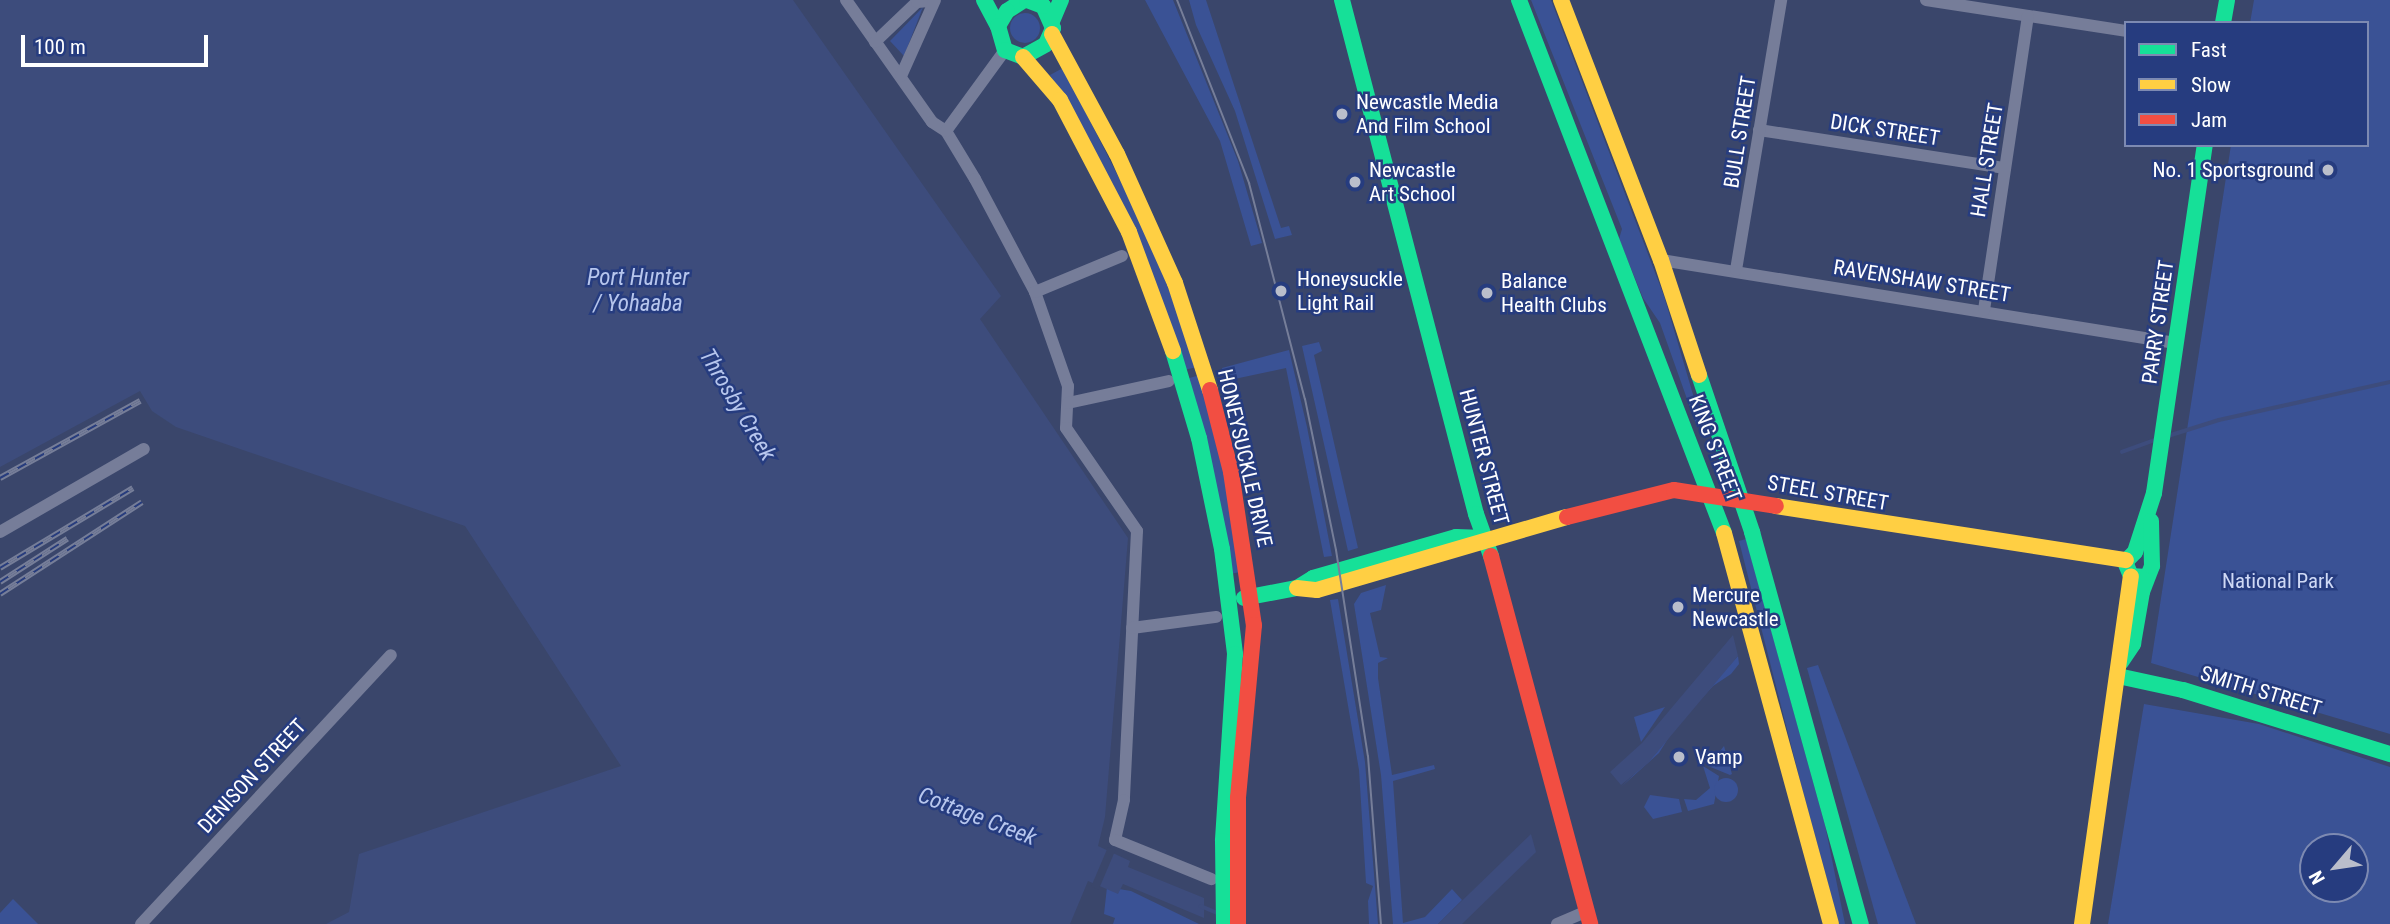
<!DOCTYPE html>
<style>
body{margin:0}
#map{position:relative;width:2390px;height:924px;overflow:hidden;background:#3a466b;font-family:"Roboto Condensed",sans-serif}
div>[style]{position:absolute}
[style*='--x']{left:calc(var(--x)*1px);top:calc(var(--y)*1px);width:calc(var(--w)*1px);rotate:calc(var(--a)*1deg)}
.green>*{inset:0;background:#3a5295}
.round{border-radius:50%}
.water>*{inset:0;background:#3d4c7c}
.pier>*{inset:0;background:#3a466b;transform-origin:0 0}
.stream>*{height:3.5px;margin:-1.75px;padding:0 1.75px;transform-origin:1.75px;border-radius:1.75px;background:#3d4c7c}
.street>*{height:12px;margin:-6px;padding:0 6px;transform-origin:6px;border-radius:6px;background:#767d99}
.fast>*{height:16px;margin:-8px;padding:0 8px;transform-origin:8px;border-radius:8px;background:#16e098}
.slow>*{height:16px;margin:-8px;padding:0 8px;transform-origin:8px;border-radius:8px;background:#ffcf43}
.jam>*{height:16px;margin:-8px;padding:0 8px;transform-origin:8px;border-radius:8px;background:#f24e42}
.tram>*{height:2px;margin:-1px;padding:0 1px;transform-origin:1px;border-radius:1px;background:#767e99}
.rail>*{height:6px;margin-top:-3px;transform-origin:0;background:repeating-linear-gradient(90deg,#263c7f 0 10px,#767e99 0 20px);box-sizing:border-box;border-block:2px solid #767e99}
.dots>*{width:19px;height:19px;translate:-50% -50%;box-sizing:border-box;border:4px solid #263c7f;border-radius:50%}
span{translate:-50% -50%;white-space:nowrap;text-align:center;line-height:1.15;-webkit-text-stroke:5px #263c7f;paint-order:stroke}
.poi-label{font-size:21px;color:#fff}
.left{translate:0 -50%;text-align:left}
.right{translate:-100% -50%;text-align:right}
.street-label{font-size:21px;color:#fff}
.park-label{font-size:21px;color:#cfd9f5}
.water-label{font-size:23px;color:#b7c6ed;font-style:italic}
.legend{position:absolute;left:2124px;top:21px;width:245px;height:126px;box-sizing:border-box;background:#263c7f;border:2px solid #7d8ab2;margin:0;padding:9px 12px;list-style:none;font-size:21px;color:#fff}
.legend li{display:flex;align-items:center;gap:14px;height:35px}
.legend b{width:35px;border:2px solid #7d8ab2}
.north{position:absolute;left:2299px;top:833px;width:70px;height:70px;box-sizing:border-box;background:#263c7f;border:2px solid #7d8ab2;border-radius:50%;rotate:241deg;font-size:19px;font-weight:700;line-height:28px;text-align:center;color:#fff}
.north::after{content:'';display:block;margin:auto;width:24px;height:32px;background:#babecb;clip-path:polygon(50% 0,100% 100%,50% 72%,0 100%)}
.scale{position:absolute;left:21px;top:35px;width:187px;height:32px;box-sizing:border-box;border:4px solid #fff;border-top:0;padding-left:9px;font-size:21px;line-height:24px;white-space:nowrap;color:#fff;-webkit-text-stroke:5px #263c7f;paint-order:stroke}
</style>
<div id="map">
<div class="green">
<i style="clip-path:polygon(1145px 0,1173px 0,1238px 161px,1262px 243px,1251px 246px,1220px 141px)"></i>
<i style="clip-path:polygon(1189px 0,1206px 0,1281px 228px,1289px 226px,1292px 235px,1275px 239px,1235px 111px,1196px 25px)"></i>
<i style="clip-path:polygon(1531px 0,1551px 0,1664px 296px,1702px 425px,1697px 427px,1660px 323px,1643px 298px,1619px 239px,1622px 229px)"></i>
<i style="clip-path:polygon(2254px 0,2390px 0,2390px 734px,2151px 663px,2231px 145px,2367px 145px,2367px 23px,2250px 23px)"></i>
<i style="clip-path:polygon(923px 7px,904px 56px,890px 41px)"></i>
<i class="round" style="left:1010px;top:13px;width:30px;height:30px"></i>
<i style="clip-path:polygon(1063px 68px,1151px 241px,1197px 367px,1184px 370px,1075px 117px,1050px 75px)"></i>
<i style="clip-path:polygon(1319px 342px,1322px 351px,1314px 355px,1358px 548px,1348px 551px,1302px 346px)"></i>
<i style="clip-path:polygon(1289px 350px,1307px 427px,1332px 556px,1324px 557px,1286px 368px,1225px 381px,1222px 368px)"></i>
<i style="clip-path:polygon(1200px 375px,1227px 484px,1240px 572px,1230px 574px,1186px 379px)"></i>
<i style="clip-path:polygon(1746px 539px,1825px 825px,1845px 924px,1839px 924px,1803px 792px,1739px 541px)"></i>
<i style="clip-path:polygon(1386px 585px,1381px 610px,1370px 613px,1380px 657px,1388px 658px,1378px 663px,1378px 678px,1392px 775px,1434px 765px,1435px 769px,1393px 781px,1403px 923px,1425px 917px,1452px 889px,1462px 900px,1438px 924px,1393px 924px,1381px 775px,1354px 604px,1361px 593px)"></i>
<i style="clip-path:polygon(1338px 599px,1365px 762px,1378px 924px,1369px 924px,1368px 901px,1373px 886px,1366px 883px,1359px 770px,1330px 600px)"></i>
<i style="clip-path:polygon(1738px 656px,1739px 664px,1731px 674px,1713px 686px,1674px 729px,1659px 753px,1621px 787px,1657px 752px,1674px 726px)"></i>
<i style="clip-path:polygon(1818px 665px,1916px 924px,1878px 924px,1807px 668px)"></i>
<i style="clip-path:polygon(evenodd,2144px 704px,2259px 724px,2390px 767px,2390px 924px,2108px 924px,2144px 704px,2313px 847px,2355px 847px,2355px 889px,2313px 889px,2313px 847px)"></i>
<i style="clip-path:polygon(1665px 707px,1641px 742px,1634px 717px)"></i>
<i style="clip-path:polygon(1724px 746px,1732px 774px,1730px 775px,1708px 766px)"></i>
<i style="clip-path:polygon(1703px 766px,1719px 776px,1714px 804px,1688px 811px,1684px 799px,1696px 800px,1710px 788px)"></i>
<i class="round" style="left:1714px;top:778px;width:24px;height:24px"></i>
<i style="clip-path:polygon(1650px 795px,1679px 799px,1682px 812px,1653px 819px,1644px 807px)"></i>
<i style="clip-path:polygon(1107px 887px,1131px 891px,1199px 924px,1113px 924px,1115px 918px,1104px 914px)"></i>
<i style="clip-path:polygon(13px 899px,38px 924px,0 924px,0 913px)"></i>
</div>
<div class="water">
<i style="clip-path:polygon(0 0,793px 0,1001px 296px,980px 319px,1128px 538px,1105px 817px,1098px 846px,1130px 861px,1128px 867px,1204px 898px,1204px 918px,1123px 884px,1118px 894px,1088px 881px,1070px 924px,326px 924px,349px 912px,359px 854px,621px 766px,465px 526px,176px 427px,152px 411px,140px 391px,0 467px)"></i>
<i style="clip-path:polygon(1733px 635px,1738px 656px,1648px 763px,1621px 785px,1610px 772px,1642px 743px)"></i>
<i style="clip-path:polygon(1531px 834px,1536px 852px,1462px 924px,1438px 924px)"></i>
</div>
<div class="pier">
<i style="left:1108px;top:847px;width:8px;height:43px;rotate:23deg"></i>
</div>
<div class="stream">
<i style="--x:2168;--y:436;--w:53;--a:-17.4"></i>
<i style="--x:2219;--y:420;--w:175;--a:-12.5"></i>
<i style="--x:2122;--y:452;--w:37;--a:-20"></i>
<i style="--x:1201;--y:906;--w:21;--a:23"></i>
</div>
<div class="street">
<i style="--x:846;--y:0;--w:149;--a:54.8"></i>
<i style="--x:932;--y:122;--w:17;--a:33"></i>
<i style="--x:946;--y:131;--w:56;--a:58.9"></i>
<i style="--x:975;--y:179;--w:128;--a:62"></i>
<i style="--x:1035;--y:292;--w:100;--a:70.7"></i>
<i style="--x:1068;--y:386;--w:42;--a:92.7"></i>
<i style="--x:1066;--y:428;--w:125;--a:55.4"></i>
<i style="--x:1137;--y:531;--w:269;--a:92.8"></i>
<i style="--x:1124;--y:800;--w:41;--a:102.7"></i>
<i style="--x:1115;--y:840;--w:104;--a:22.1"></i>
<i style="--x:1926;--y:0;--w:202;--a:8.8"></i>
<i style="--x:875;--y:42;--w:58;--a:-43.6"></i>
<i style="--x:917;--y:2;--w:16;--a:-4"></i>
<i style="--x:901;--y:76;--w:83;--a:-65.9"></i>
<i style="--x:1759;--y:130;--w:249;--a:8.8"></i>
<i style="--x:946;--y:131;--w:100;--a:-53.9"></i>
<i style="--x:1661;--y:260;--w:521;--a:9.17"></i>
<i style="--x:1736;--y:270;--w:274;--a:-80.5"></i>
<i style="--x:1035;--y:292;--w:94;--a:-22.5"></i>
<i style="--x:1984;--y:310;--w:297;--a:-81.5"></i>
<i style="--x:1068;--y:403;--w:103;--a:-12.3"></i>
<i style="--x:0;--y:532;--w:166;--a:-30"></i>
<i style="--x:1132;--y:628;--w:85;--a:-7.5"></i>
<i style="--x:141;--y:924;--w:367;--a:-47.1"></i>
<i style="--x:1557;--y:924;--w:33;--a:-23"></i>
</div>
<div class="fast">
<i style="--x:984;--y:0;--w:30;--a:62"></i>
<i style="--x:1024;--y:0;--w:20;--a:147"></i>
<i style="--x:1007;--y:11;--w:17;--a:121"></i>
<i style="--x:998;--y:26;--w:25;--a:74"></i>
<i style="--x:1005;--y:50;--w:19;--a:21"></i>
<i style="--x:1023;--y:57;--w:26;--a:-29"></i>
<i style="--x:1046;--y:44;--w:17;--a:-66"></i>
<i style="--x:1053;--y:28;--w:24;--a:-114"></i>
<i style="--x:1043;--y:6;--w:17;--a:-159"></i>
<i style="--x:1342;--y:0;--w:531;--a:75.39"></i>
<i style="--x:1476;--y:514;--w:45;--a:70.3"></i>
<i style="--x:1519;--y:0;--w:571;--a:68.96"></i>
<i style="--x:1052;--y:21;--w:23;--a:-67"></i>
<i style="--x:2223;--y:23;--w:23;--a:-80"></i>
<i style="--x:1173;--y:351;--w:91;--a:73.4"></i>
<i style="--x:1199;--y:438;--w:113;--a:78.3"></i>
<i style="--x:1222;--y:549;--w:106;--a:82.9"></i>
<i style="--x:1235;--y:654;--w:187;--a:93.7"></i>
<i style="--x:1223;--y:841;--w:83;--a:89.3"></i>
<i style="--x:1699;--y:375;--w:166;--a:71.3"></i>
<i style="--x:1752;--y:532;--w:407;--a:74.5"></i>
<i style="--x:2146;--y:577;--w:15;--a:-176"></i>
<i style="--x:2131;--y:576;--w:15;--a:-113"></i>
<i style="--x:2125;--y:562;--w:14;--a:-45"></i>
<i style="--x:2135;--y:552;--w:62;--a:-72.1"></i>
<i style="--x:2154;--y:493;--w:352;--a:-81.7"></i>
<i style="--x:1244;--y:598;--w:54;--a:-10.7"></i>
<i style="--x:1297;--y:588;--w:19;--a:-32"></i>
<i style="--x:1313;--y:578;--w:149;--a:-16"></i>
<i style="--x:1456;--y:537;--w:28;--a:2"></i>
<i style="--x:2121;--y:662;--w:22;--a:-56"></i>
<i style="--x:2133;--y:644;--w:53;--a:-80.2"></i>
<i style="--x:2142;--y:592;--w:28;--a:-69"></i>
<i style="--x:2152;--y:566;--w:45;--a:-91.3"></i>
<i style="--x:2118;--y:676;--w:66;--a:12.2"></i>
<i style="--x:2183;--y:690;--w:217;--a:17.2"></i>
</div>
<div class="slow">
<i style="--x:1561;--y:0;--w:279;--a:69"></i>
<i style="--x:1661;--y:260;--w:121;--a:71.7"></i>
<i style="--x:1052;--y:34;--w:136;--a:61.6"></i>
<i style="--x:1117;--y:154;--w:141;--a:65.8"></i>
<i style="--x:1175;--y:283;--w:113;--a:71.9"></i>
<i style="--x:1023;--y:57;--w:57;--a:49.3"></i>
<i style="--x:1060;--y:100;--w:149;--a:62.4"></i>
<i style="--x:1129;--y:232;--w:127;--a:69.7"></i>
<i style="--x:1776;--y:506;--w:354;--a:8.8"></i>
<i style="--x:1724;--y:533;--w:405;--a:74.7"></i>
<i style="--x:1297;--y:588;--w:20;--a:6"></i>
<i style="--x:1317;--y:590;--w:260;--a:-16.3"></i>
<i style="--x:2082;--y:924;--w:351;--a:-82"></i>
</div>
<div class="jam">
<i style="--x:1210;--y:390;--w:85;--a:75.6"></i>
<i style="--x:1231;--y:472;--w:155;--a:81.5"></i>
<i style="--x:1254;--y:625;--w:174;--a:95.3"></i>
<i style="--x:1238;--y:798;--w:126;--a:90"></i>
<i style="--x:1567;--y:517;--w:110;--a:-14.2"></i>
<i style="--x:1674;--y:490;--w:103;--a:8.9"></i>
<i style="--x:1491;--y:556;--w:381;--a:74.9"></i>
</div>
<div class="tram">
<i style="--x:1177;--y:0;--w:197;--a:68.5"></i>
<i style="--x:1249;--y:183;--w:223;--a:75.5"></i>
<i style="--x:1305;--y:399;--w:154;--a:78.4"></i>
<i style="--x:1336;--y:550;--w:208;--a:81.2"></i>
<i style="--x:1368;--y:756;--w:169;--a:85.6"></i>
</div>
<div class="rail">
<i style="--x:0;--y:478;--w:160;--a:-28.8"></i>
<i style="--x:0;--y:568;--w:155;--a:-31"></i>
<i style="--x:0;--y:582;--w:80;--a:-32.7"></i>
<i style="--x:0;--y:594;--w:169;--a:-32.9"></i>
</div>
<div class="dots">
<i style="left:1342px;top:114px;background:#babecb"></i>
<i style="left:2328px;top:170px;background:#babecb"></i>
<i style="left:1355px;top:182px;background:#babecb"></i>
<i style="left:1281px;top:291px;background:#babecb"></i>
<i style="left:1487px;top:293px;background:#babecb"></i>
<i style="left:1678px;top:607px;background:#babecb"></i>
<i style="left:1679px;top:757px;background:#babecb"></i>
</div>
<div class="poi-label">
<span class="left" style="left:1356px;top:114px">Newcastle Media<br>And Film School</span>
<span class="left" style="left:1369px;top:182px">Newcastle<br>Art School</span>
<span class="right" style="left:2314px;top:170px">No. 1 Sportsground</span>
<span class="left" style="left:1297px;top:291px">Honeysuckle<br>Light Rail</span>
<span class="left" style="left:1501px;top:293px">Balance<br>Health Clubs</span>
<span class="left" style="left:1692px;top:607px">Mercure<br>Newcastle</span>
<span class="left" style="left:1695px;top:757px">Vamp</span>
</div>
<div class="street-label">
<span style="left:1885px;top:130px;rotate:9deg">DICK STREET</span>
<span style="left:1740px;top:132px;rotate:-81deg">BULL STREET</span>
<span style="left:1987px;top:160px;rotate:-81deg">HALL STREET</span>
<span style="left:1922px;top:281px;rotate:9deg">RAVENSHAW STREET</span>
<span style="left:2158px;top:322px;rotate:-82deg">PARRY STREET</span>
<span style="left:1715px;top:448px;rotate:69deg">KING STREET</span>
<span style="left:1484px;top:457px;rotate:75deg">HUNTER STREET</span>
<span style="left:1245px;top:458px;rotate:77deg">HONEYSUCKLE DRIVE</span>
<span style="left:1828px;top:493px;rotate:10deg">STEEL STREET</span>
<span style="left:2261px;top:691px;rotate:17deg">SMITH STREET</span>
<span style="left:252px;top:776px;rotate:-47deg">DENISON STREET</span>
</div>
<div class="park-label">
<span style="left:2278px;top:581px">National Park</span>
</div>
<div class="water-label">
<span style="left:638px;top:291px">Port Hunter<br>/ Yohaaba</span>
<span style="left:737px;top:405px;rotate:59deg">Throsby Creek</span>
<span style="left:977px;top:817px;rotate:21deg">Cottage Creek</span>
</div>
<ul class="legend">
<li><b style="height:9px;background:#16e098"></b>Fast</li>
<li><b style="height:9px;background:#ffcf43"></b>Slow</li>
<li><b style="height:9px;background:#f24e42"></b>Jam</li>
</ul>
<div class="north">N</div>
<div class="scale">100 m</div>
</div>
